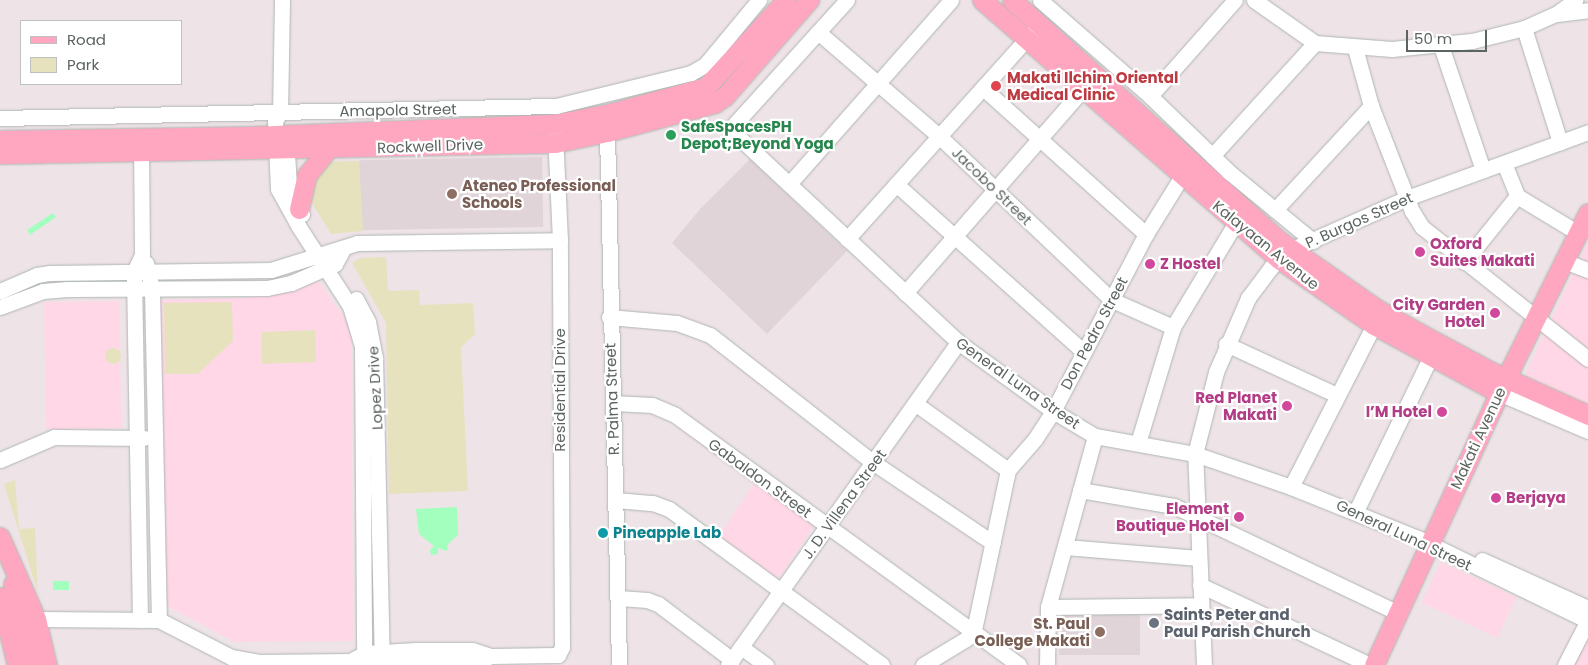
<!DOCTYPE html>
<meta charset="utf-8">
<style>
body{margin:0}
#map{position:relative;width:1588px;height:665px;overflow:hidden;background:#eee3e7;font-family:Poppins,sans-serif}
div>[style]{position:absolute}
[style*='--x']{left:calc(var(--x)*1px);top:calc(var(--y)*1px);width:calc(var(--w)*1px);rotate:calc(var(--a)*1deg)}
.commercial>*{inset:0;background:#ffd7e6;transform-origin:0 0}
.education>*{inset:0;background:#e0d4d8;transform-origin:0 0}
.green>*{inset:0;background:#e7e2be;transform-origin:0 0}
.round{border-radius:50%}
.water>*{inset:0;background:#a2ffbe;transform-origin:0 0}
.roads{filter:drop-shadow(0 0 1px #aeb6b2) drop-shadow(0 0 1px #aeb6b2)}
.minor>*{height:15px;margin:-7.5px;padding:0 7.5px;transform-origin:7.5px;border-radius:7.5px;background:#fff}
.major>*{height:19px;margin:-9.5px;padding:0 9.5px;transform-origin:9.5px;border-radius:9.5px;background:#ffa7c1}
.dots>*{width:14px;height:14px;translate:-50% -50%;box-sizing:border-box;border:2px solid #fff;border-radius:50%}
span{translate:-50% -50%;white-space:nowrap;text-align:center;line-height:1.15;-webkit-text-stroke:4.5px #fff;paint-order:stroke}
.health-label{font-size:15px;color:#be3a42;font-weight:700}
.left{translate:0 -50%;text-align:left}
.street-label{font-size:15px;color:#5b645f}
.leisure-label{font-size:15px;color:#27864d;font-weight:700}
.education-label{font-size:15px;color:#785e54;font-weight:700}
.right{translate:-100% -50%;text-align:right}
.hotel-label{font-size:15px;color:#b23c85;font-weight:700}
.culture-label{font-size:15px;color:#0d838f;font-weight:700}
.worship-label{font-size:15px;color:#5b616d;font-weight:700}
.legend{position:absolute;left:20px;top:20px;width:162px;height:65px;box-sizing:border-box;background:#fff;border:1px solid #bdc1bf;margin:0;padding:6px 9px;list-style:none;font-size:15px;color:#5b645f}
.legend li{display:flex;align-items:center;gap:10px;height:25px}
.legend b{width:25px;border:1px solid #bdc1bf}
.scale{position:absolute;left:1406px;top:30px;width:81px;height:22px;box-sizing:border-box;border:2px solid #5b645f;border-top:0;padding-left:6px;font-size:15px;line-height:18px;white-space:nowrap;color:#5b645f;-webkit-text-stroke:4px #fff;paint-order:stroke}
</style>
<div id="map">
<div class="commercial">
<i style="clip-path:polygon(1588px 242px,1588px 411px,1523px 379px)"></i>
<i style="clip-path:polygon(316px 278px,351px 327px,353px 641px,235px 642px,165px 605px,160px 300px,247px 298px,281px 292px)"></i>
<i style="left:119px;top:301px;width:127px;height:75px;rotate:89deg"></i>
<i style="left:756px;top:481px;width:73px;height:68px;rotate:34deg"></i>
<i style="left:1441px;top:562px;width:83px;height:45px;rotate:25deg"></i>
<i style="clip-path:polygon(1588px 638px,1588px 665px,1573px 665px)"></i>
</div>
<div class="education">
<i style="left:542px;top:157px;width:70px;height:183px;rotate:89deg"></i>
<i style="clip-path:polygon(750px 159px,847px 251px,767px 334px,672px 243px,701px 208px)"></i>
<i style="left:1140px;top:608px;width:47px;height:81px;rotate:90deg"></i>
</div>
<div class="green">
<i style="clip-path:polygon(359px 161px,363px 231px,331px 234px,306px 193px,310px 162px)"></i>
<i style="clip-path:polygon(386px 257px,388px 291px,419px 290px,420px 305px,473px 303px,475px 334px,461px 347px,468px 491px,389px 494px,386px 323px,352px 263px,360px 258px)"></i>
<i style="clip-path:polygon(232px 302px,233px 341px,198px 374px,165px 374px,164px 303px)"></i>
<i style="left:315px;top:330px;width:32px;height:54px;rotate:88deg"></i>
<i class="round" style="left:105px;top:348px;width:16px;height:16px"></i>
<i style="clip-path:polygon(15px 480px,19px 529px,35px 528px,38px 593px,4px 484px)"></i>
</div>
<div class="water">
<i style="clip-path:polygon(53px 213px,56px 217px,30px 235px,27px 230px)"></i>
<i style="clip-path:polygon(457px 507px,458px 535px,448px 544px,447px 551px,438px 548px,438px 554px,431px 555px,430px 550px,434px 546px,419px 534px,416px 509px)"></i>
<i style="left:53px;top:581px;width:16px;height:9px"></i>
</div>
<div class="roads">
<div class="minor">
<i style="--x:282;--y:0;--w:112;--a:91"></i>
<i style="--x:280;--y:112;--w:10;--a:119"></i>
<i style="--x:275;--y:121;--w:68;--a:87.5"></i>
<i style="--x:278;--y:189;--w:43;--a:61.1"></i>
<i style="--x:299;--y:227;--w:94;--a:57.2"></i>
<i style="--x:350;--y:306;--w:42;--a:73.3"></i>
<i style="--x:362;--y:346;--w:315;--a:89.6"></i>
<i style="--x:847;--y:0;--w:171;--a:132.2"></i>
<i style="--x:732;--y:127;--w:4;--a:90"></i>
<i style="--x:732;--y:131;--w:309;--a:43"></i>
<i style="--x:958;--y:342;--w:117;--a:36"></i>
<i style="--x:1053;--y:411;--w:49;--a:30.8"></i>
<i style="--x:1095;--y:436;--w:102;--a:10.2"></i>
<i style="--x:1195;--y:454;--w:102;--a:19"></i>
<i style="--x:1291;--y:487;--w:137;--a:21.9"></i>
<i style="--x:1418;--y:538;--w:189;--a:26"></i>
<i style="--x:1040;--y:0;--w:146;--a:41.1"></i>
<i style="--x:1150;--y:96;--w:110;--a:43.9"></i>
<i style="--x:1229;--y:172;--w:109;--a:39.4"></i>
<i style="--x:1254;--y:0;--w:75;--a:35.2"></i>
<i style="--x:1315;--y:43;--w:77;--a:4.5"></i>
<i style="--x:1392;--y:49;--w:80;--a:-5.7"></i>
<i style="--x:1472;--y:41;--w:54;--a:-14"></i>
<i style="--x:1524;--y:28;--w:35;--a:-24"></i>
<i style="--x:1556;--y:14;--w:24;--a:-36"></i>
<i style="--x:1557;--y:14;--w:31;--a:-7"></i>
<i style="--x:1524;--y:28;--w:120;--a:72.5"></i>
<i style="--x:818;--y:32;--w:160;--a:40.7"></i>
<i style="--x:939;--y:136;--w:238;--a:43.5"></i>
<i style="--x:1112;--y:300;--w:67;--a:23.9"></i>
<i style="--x:1441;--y:46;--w:131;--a:71.3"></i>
<i style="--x:1355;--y:48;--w:60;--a:74.6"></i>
<i style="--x:1371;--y:106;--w:113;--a:68.7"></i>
<i style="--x:1412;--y:211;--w:19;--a:58"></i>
<i style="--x:1422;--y:227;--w:212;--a:38.5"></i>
<i style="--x:983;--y:88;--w:219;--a:41.9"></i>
<i style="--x:1150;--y:96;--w:128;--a:-48.5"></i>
<i style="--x:0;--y:118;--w:556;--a:-1.24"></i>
<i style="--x:556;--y:106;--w:139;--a:-13.7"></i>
<i style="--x:691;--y:73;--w:16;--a:-30"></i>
<i style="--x:705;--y:65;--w:85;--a:-50.3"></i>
<i style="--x:607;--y:132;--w:533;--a:88.71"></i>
<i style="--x:286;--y:138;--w:47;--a:86.3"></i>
<i style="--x:289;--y:185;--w:32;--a:66"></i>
<i style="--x:1212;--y:156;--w:153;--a:-47.7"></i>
<i style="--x:1504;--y:163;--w:35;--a:68"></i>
<i style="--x:1517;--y:196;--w:71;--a:31.2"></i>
<i style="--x:789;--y:184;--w:245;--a:-48.6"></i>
<i style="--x:896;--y:184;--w:252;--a:41.8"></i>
<i style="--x:1275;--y:210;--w:142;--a:-47.3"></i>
<i style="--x:847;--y:239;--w:278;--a:-48.1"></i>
<i style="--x:1564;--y:261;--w:26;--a:21"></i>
<i style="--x:1464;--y:262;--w:85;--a:-51.2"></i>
<i style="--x:146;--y:263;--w:27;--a:77"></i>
<i style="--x:152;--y:289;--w:331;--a:88.8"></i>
<i style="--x:0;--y:291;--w:40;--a:-23.4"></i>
<i style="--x:37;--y:275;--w:13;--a:-9"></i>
<i style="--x:50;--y:273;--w:221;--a:-0.8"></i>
<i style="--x:271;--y:270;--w:90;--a:-17.4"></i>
<i style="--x:357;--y:243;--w:203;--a:-0.8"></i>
<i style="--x:905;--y:293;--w:269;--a:-48.9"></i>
<i style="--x:356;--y:299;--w:26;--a:62"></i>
<i style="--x:368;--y:322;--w:36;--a:79"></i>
<i style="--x:375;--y:357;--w:307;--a:88.7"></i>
<i style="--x:0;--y:307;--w:46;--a:-20.4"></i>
<i style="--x:43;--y:291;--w:24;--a:-5"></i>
<i style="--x:67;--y:289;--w:200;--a:-0.3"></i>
<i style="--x:267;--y:288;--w:25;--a:-12"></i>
<i style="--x:291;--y:283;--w:48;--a:-23.4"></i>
<i style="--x:335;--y:264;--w:17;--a:-62"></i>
<i style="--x:609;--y:317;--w:68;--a:5"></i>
<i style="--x:677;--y:323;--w:35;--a:20"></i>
<i style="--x:710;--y:335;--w:208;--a:38"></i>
<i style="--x:874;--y:463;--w:143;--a:33.9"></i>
<i style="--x:1226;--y:344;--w:122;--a:24.7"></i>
<i style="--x:1499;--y:393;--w:97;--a:23.1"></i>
<i style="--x:613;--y:403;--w:39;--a:3"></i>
<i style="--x:652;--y:405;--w:25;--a:23"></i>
<i style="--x:675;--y:415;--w:425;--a:36"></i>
<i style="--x:916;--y:404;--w:113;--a:35.7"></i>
<i style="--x:1138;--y:443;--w:121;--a:-73.2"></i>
<i style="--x:1173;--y:327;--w:122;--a:-59"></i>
<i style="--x:0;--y:460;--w:59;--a:-23.1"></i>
<i style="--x:54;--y:437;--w:90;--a:0.6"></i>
<i style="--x:1291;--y:487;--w:182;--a:-62.9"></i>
<i style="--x:1080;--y:490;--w:95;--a:9.7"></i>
<i style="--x:1174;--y:506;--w:248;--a:25.5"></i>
<i style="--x:616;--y:500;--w:37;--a:5"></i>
<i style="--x:653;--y:503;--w:17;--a:21"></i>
<i style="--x:669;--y:509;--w:264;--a:36.2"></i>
<i style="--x:1356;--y:511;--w:172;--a:-64.2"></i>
<i style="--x:1065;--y:547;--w:134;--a:4.7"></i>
<i style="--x:1482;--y:560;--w:116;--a:24.4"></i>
<i style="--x:1200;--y:585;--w:188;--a:25.2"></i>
<i style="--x:619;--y:598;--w:28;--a:4"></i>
<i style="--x:647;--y:600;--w:12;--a:20"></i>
<i style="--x:658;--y:604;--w:93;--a:37.1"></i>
<i style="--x:1048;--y:607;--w:153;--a:-0.7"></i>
<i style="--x:36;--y:619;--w:123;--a:0.5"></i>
<i style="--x:159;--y:620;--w:81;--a:27.2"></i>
<i style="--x:231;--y:657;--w:27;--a:10"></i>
<i style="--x:258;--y:662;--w:92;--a:-0.6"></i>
<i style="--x:350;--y:661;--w:57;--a:3"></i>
<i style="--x:407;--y:664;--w:66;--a:-1.7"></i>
<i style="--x:473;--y:662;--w:19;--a:-18"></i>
<i style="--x:140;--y:620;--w:331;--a:-91"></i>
<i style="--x:134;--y:289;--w:17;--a:-90"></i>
<i style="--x:134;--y:272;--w:19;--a:-65"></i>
<i style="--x:142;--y:255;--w:115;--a:-90.5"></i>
<i style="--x:741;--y:647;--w:31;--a:36"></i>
<i style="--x:350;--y:661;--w:17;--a:-28"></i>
<i style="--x:365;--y:653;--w:51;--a:-3.4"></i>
<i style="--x:416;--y:650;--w:56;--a:0"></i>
<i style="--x:472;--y:650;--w:20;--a:18"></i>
<i style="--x:491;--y:656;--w:67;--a:-0.9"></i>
<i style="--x:558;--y:655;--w:9;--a:-63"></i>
<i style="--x:562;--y:647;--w:407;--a:-90.3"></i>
<i style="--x:560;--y:240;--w:107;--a:-92.7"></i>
<i style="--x:728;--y:665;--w:397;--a:-54.5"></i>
<i style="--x:923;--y:665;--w:50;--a:-31.2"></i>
<i style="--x:966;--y:639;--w:12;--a:-48"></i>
<i style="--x:974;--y:630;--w:164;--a:-78"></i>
<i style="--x:1008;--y:470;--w:41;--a:-48.9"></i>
<i style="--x:1035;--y:439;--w:33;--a:-57"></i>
<i style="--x:1053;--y:411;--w:200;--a:-62.3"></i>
<i style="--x:1146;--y:234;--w:68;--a:-58.2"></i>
<i style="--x:1047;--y:665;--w:58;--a:-89"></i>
<i style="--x:1048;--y:607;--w:177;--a:-74.6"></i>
<i style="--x:1204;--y:665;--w:211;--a:-92.4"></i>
<i style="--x:1195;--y:454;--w:85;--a:-75.6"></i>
<i style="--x:1216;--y:372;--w:81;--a:-66.6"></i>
<i style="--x:1248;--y:298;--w:39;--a:-53"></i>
<i style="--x:1271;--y:267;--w:28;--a:-41"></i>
<i style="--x:1292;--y:249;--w:126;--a:-23.9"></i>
<i style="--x:1407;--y:198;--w:193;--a:-20"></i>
<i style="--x:1565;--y:665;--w:51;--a:-62.9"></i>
</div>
<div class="major">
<i style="--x:982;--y:0;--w:394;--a:41.1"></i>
<i style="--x:1279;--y:259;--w:116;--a:34.8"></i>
<i style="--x:1374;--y:325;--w:142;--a:28.5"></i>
<i style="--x:1012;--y:0;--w:357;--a:42"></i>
<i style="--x:1277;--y:239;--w:122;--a:35"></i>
<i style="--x:1377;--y:309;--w:48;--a:29.7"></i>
<i style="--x:1419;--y:333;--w:83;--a:28.1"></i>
<i style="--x:1492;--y:372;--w:105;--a:24.1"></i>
<i style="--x:0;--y:140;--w:250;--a:-0.9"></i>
<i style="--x:250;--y:136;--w:304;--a:-2.3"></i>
<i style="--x:554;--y:124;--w:58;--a:-10.9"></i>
<i style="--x:611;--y:113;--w:98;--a:-15.3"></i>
<i style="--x:706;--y:87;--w:118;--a:-47.4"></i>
<i style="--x:0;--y:154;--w:555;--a:-1.14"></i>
<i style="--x:555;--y:143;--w:53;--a:-11.9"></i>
<i style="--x:607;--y:132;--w:112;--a:-15"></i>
<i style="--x:715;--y:103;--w:12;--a:-35"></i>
<i style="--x:725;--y:96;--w:128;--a:-48.8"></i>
<i style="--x:299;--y:209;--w:35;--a:-77"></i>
<i style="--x:307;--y:175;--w:33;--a:-51"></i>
<i style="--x:0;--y:537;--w:90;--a:66.3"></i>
<i style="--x:36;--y:619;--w:47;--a:76.6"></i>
<i style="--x:13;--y:584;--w:83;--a:76.8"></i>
<i style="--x:0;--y:597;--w:70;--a:76"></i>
<i style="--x:1374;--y:665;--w:316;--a:-65.3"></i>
<i style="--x:1506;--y:378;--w:184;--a:-63.6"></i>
</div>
</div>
<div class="dots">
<i style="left:996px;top:86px;background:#e0444e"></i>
<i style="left:671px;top:135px;background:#2e9e5b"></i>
<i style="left:452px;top:194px;background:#8d6e63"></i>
<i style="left:1420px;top:252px;background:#d1479c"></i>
<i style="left:1150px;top:264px;background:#d1479c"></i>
<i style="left:1495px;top:313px;background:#d1479c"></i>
<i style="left:1287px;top:406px;background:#d1479c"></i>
<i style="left:1442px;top:412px;background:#d1479c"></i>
<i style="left:1496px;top:498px;background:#d1479c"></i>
<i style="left:1239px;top:517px;background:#d1479c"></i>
<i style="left:603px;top:533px;background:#0f9aa8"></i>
<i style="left:1154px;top:623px;background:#6b7280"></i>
<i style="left:1100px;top:632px;background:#8d6e63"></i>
</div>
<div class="health-label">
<span class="left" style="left:1007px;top:86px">Makati Ilchim Oriental<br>Medical Clinic</span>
</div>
<div class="street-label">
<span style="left:398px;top:110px;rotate:-1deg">Amapola Street</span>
<span style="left:430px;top:146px;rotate:-2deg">Rockwell Drive</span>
<span style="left:992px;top:186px;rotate:44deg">Jacobo Street</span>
<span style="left:1359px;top:220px;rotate:-24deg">P. Burgos Street</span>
<span style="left:1266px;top:245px;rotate:39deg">Kalayaan Avenue</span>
<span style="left:1094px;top:333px;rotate:-62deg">Don Pedro Street</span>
<span style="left:1018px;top:383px;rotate:35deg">General Luna Street</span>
<span style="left:375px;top:388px;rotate:-93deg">Lopez Drive</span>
<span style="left:560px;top:390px;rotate:-90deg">Residential Drive</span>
<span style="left:612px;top:399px;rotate:-92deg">R. Palma Street</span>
<span style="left:1478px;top:438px;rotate:-65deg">Makati Avenue</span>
<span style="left:760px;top:478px;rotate:36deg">Gabaldon Street</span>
<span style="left:844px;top:504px;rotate:-54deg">J. D. Villena Street</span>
<span style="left:1404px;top:535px;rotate:25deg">General Luna Street</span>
</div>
<div class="leisure-label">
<span class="left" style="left:681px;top:135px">SafeSpacesPH<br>Depot;Beyond Yoga</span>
</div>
<div class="education-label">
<span class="left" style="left:462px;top:194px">Ateneo Professional<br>Schools</span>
<span class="right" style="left:1090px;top:632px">St. Paul<br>College Makati</span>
</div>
<div class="hotel-label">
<span class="left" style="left:1430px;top:252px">Oxford<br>Suites Makati</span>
<span class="left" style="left:1160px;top:264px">Z Hostel</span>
<span class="right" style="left:1485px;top:313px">City Garden<br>Hotel</span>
<span class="right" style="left:1277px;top:406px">Red Planet<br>Makati</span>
<span class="right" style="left:1432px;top:412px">I’M Hotel</span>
<span class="left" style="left:1506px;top:498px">Berjaya</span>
<span class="right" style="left:1229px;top:517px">Element<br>Boutique Hotel</span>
</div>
<div class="culture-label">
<span class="left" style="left:613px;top:533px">Pineapple Lab</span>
</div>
<div class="worship-label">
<span class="left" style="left:1164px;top:623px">Saints Peter and<br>Paul Parish Church</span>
</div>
<ul class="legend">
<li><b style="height:6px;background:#ffa7c1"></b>Road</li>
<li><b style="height:14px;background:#e7e2be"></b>Park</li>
</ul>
<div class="scale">50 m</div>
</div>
